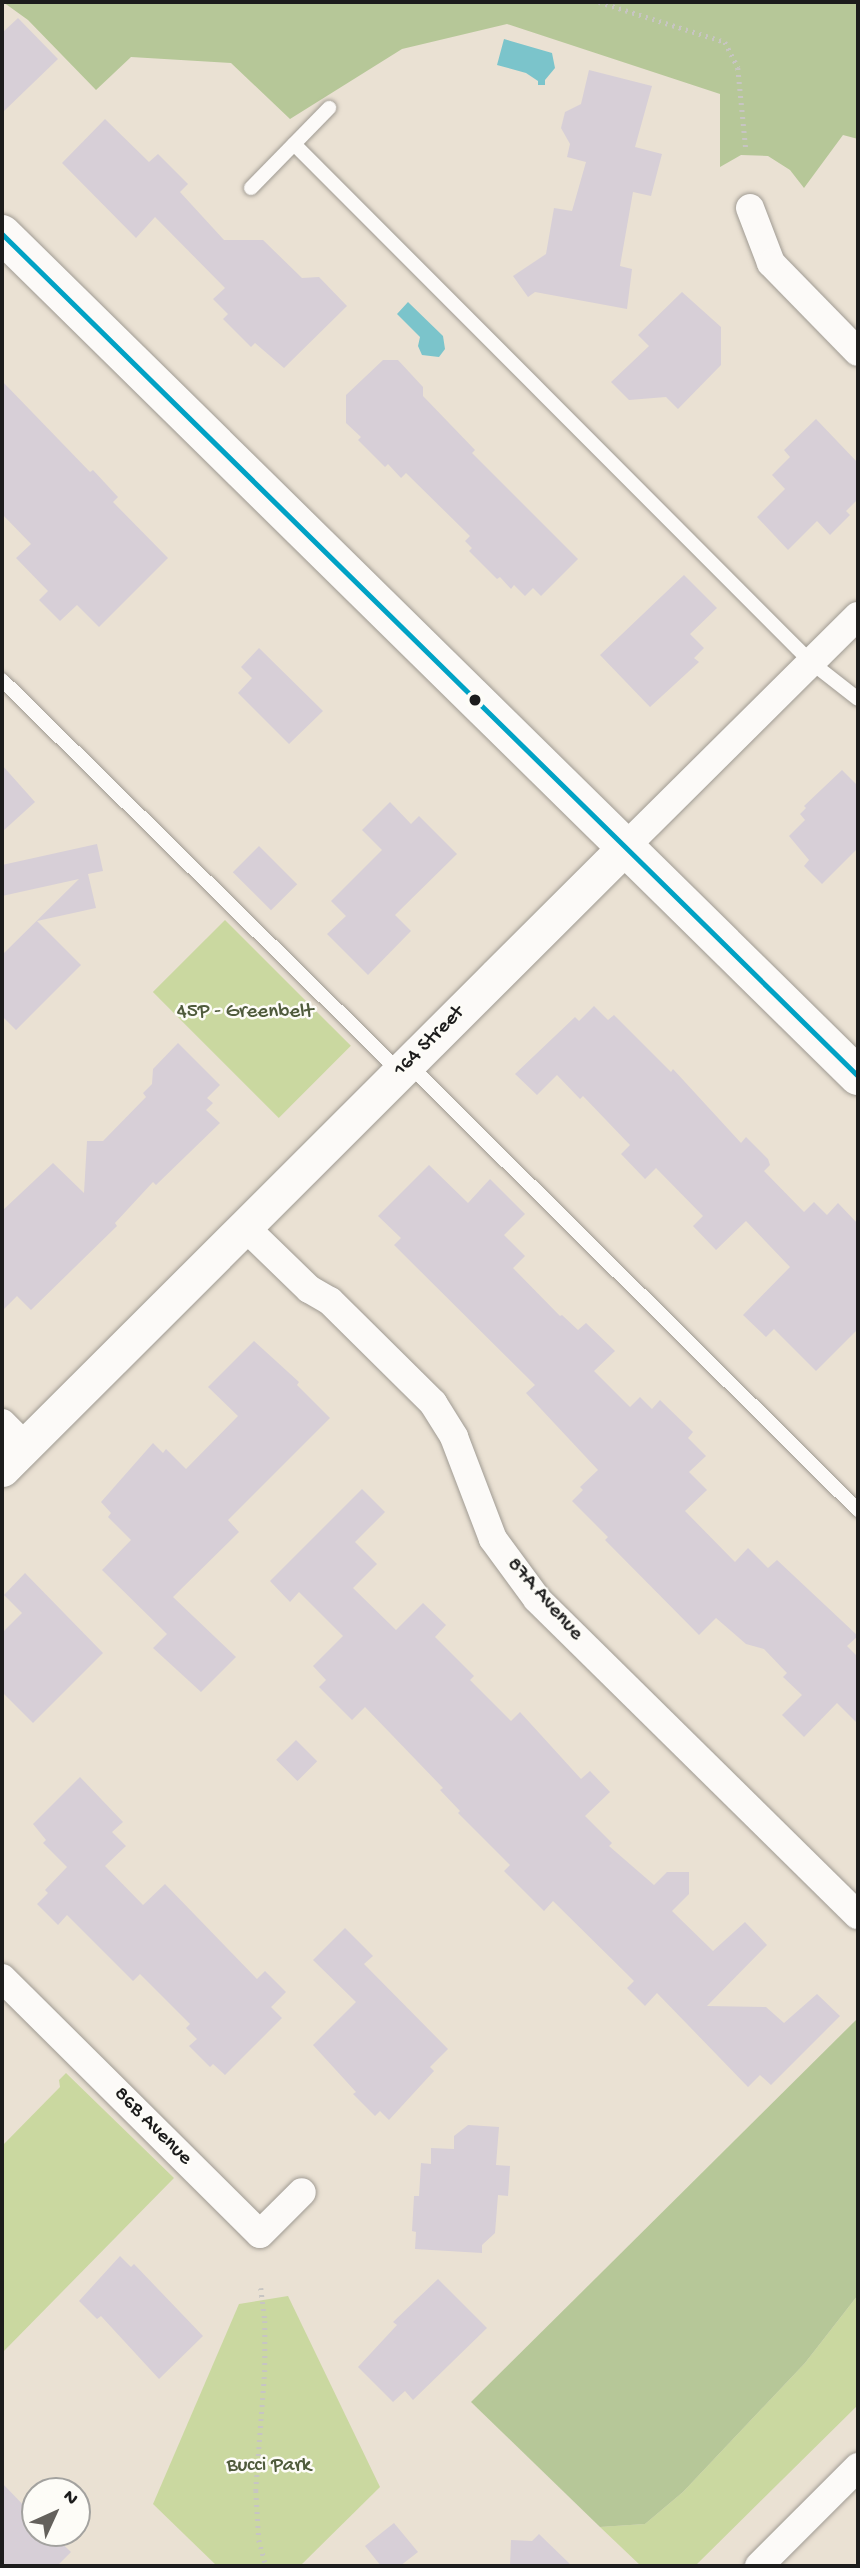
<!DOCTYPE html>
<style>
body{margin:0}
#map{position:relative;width:860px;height:2568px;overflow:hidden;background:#eae1d3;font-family:"Gochi Hand",sans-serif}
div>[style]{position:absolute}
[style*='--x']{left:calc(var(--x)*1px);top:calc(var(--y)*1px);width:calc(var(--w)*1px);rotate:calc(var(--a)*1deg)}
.green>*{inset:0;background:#cad8a0;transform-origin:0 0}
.forest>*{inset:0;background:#b6c798}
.water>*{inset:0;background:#7bc4cb}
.building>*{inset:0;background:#d7cfd7;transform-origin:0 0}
.path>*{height:4.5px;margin-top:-2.25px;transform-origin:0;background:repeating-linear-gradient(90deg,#c7c5c2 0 2px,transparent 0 7px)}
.roads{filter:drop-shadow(0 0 2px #a09b93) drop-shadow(0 0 2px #a09b93)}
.service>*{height:14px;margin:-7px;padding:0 7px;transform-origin:7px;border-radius:7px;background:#fcfaf8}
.minor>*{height:28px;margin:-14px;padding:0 14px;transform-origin:14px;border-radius:14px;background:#fcfaf8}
.tertiary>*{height:35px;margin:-17.5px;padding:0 17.5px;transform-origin:17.5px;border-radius:17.5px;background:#fcfaf8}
.secondary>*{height:38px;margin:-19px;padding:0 19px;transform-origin:19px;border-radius:19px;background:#fcfaf8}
.bus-1>*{height:5px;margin:-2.5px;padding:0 2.5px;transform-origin:2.5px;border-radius:2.5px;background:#01a2c5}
.dots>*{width:19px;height:19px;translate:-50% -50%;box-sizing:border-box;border:4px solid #fdfcf7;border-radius:50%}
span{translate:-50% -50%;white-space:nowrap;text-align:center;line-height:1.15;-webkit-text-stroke:5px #fdfcf7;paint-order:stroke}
.park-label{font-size:21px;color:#4f5b3c}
.street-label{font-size:21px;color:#1c1c1c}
.frame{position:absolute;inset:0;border:4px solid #1c1c1c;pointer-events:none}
.north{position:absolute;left:21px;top:2477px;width:70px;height:70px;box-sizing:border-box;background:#fdfcf7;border:2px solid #a3a29f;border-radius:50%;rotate:45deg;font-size:19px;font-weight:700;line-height:28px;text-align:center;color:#1c1c1c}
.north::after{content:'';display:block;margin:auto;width:24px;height:32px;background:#64615c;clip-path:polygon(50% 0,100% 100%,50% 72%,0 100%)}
</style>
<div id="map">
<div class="green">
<i style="left:225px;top:920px;width:178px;height:102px;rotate:45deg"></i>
<i style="clip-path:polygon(66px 2073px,174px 2178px,3px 2352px,2px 2146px,60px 2087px,59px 2080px)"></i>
<i style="clip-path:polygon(858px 2295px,858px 2405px,695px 2566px,641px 2566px,600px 2527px,645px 2524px,683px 2492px,805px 2363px)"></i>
<i style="clip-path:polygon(288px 2296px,380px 2487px,300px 2566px,217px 2566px,153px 2504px,239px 2304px)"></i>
</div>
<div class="forest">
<i style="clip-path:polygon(3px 2px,858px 2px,858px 139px,843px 135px,804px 188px,790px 170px,768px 156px,741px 155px,720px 167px,720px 94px,507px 24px,402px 49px,290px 119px,231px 63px,131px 57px,96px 90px,28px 20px)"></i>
<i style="clip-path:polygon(858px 2018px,858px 2295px,805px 2363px,683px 2492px,645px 2524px,600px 2527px,471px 2402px)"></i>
</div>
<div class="water">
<i style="clip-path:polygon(504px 39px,552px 53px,555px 68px,545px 80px,545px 85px,538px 85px,538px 81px,526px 73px,497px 65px)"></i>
<i style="clip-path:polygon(408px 302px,443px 336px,445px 349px,439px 357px,422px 355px,418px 346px,420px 337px,397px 314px)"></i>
</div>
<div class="building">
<i style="clip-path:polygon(18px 18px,58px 59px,2px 113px,2px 33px)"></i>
<i style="clip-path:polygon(589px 70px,652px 86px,635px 147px,662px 154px,651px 196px,633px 192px,620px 266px,632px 269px,627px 309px,535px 292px,528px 297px,513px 276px,546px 254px,554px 208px,572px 211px,586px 162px,567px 157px,570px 144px,561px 128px,565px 112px,581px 104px)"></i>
<i style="clip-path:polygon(105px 119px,149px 162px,158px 154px,188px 184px,180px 192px,224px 240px,263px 240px,302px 278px,319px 277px,347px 306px,284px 368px,255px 343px,251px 347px,223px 319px,228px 314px,213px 299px,225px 288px,155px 217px,136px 238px,62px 163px)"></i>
<i style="clip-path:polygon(682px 292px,721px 327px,721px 365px,678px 409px,666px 397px,629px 400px,611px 382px,649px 346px,638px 335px)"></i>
<i style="clip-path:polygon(383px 360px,398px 360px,423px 387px,423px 396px,475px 450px,472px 453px,578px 559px,541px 596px,533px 588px,525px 596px,514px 585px,511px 589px,500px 577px,497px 579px,469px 551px,472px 548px,465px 541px,470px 536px,406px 473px,401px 478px,388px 464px,385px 467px,358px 440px,361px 437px,346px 423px,346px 395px)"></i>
<i style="clip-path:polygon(2px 381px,90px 472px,93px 470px,118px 497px,113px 502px,168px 558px,99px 627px,77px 605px,60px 621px,39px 600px,48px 591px,16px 558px,31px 544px,2px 514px)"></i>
<i style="clip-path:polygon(816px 419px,858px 463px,858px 499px,846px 511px,850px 515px,830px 535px,817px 521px,788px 550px,757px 517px,785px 489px,772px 475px,790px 457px,784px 450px)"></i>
<i style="clip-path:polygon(684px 575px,717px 608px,690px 634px,704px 648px,694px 658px,699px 662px,650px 707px,600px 655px)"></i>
<i style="clip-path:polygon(259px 648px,323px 711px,289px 744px,238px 693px,252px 678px,241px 667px)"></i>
<i style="clip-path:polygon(2px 765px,35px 802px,2px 832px)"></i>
<i style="clip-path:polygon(842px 770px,858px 786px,858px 848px,822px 884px,804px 866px,809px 860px,789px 836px,805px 820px,800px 814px,806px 808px,804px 806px)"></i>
<i style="clip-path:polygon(390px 802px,411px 824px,419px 816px,457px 854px,395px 915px,411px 931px,368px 975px,327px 934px,346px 916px,331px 901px,382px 850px,362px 830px)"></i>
<i style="clip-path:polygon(97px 844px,103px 871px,88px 874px,96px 908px,37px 921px,81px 965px,16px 1030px,2px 1016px,2px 955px,79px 879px,2px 896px,2px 865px)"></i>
<i style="left:259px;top:846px;width:54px;height:37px;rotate:45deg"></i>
<i style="clip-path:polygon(594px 1006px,608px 1020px,614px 1015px,671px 1072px,673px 1069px,741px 1143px,746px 1137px,768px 1159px,770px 1165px,764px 1171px,804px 1212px,814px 1202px,827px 1215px,838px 1203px,858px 1224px,858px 1329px,816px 1371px,774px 1329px,766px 1337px,743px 1315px,790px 1267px,746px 1221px,716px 1250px,693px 1226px,703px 1216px,656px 1168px,645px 1179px,621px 1154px,630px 1145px,583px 1096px,580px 1099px,557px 1075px,537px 1095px,515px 1074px,575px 1017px,579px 1021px)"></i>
<i style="clip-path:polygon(178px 1043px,220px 1085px,207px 1098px,213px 1103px,206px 1110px,220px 1123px,156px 1185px,153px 1182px,115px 1223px,117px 1226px,31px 1310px,17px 1296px,2px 1311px,2px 1211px,53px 1163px,84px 1193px,87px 1141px,103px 1141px,146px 1097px,143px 1093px,152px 1084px,153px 1069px)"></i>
<i style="clip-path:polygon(429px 1165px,468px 1203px,490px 1179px,525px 1214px,504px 1235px,525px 1256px,513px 1268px,560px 1316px,562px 1315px,578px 1330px,586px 1323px,615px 1351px,594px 1371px,630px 1407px,640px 1397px,652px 1409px,660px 1400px,693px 1432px,688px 1438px,706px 1456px,689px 1472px,707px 1490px,685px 1511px,735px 1562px,748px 1548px,768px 1568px,777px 1560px,858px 1636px,847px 1646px,858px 1657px,858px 1724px,837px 1703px,804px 1737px,782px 1715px,802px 1695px,783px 1677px,787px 1673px,764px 1649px,746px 1644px,716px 1618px,699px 1635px,605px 1540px,608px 1537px,572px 1501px,583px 1490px,580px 1487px,598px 1470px,526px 1393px,535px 1385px,394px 1245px,401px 1238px,378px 1216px)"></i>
<i style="clip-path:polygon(254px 1341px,299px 1382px,297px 1385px,330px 1418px,228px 1520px,239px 1532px,173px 1597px,236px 1657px,201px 1692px,153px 1648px,167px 1634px,102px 1570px,131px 1540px,108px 1517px,111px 1513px,101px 1502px,153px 1443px,163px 1453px,166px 1449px,186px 1469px,238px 1416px,208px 1387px)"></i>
<i style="clip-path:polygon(362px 1489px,385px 1512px,355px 1542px,377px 1564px,353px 1588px,396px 1630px,423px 1603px,446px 1625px,435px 1637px,474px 1676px,470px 1680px,511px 1721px,520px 1712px,581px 1779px,590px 1771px,610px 1792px,585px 1816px,612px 1843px,609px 1846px,654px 1885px,667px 1872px,689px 1872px,689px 1894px,672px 1911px,713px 1951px,745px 1922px,767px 1945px,707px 2006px,766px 2007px,784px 2023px,817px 1994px,840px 2016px,771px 2085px,760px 2075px,748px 2087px,657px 1993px,645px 2006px,627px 1988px,634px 1981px,553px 1901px,544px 1911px,504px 1871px,510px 1865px,458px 1813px,460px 1811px,440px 1790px,443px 1788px,365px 1707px,352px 1720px,319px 1687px,326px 1680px,313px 1666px,343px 1636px,299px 1592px,290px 1602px,270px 1581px)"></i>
<i style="clip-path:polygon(25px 1573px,103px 1653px,33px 1723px,2px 1692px,2px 1633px,22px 1613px,4px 1595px)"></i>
<i style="left:296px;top:1740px;width:30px;height:28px;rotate:45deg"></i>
<i style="clip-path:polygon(80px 1777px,123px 1822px,112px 1832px,126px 1846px,105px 1866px,143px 1905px,165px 1884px,257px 1979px,265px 1971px,286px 1992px,271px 2007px,282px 2018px,225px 2075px,213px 2064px,210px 2067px,189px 2046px,197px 2039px,186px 2028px,190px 2024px,140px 1974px,133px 1981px,67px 1915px,58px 1925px,37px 1904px,48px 1893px,45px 1890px,67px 1867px,43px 1843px,46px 1840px,33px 1824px)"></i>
<i style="clip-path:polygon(345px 1928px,373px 1956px,364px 1964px,448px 2049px,430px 2067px,434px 2071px,389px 2120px,380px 2111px,375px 2116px,353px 2094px,356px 2092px,313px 2045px,356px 2002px,313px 1960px)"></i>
<i style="clip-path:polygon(468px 2125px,499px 2127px,496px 2165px,510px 2166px,508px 2196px,498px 2195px,495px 2233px,482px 2245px,482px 2253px,415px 2249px,416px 2232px,412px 2231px,414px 2196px,419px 2196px,421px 2163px,431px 2164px,431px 2148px,454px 2149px,454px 2136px)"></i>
<i style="clip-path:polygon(120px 2256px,131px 2267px,134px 2264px,203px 2336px,159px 2379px,101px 2316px,97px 2319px,79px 2301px)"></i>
<i style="clip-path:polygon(438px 2279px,487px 2328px,413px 2400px,405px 2391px,393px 2402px,358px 2367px,397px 2325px,393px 2322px)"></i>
<i style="clip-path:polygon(2px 2483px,35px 2517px,35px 2533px,51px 2533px,71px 2552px,57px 2566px,2px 2566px)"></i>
<i style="clip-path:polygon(394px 2523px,418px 2552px,400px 2566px,381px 2566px,365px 2546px)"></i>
<i style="clip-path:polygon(539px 2534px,572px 2566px,510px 2566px,511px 2540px,532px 2541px)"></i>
</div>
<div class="path">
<i style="--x:599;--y:2;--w:132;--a:17.6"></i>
<i style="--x:725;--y:42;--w:29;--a:63"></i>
<i style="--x:738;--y:68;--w:82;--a:84.4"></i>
<i style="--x:261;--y:2288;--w:33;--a:83"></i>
<i style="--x:265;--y:2321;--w:49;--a:90"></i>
<i style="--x:265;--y:2370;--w:121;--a:94.3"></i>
<i style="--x:256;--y:2491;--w:49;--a:86.5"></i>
<i style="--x:259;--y:2540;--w:27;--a:75"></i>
</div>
<div class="roads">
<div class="service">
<i style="--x:294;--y:144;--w:733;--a:45.06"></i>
<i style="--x:812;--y:663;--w:58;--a:38"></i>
<i style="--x:251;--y:188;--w:112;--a:-45.7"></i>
<i style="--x:2;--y:680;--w:559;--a:44.56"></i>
<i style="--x:408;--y:1064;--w:634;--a:44.74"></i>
</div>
<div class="minor">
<i style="--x:750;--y:208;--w:59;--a:69.1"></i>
<i style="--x:771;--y:263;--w:124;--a:45.7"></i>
<i style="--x:625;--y:847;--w:328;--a:-44.8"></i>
<i style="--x:245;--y:1227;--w:89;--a:44.1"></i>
<i style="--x:309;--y:1289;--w:24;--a:30"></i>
<i style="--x:330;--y:1301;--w:145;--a:44.7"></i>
<i style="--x:433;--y:1403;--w:40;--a:58"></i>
<i style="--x:454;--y:1437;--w:109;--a:69.1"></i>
<i style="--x:493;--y:1539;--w:74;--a:53.7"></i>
<i style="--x:537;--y:1599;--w:450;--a:44.6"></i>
<i style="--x:2;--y:1423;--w:33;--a:45"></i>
<i style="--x:2;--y:1978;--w:363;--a:44.8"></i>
<i style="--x:260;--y:2234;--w:59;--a:-45"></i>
<i style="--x:759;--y:2566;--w:140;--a:-45"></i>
</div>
<div class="tertiary">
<i style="--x:2;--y:1469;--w:880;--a:-44.95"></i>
</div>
<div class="secondary">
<i style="--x:2;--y:234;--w:1201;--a:44.53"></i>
</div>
</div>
<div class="bus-1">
<i style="--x:2;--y:234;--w:1201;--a:44.53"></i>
</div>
<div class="dots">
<i style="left:475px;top:700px;background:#1c1c1c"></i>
</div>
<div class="park-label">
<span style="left:245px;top:1013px">45P - Greenbelt</span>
<span style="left:269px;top:2467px">Bucci Park</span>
</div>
<div class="street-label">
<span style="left:430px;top:1042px;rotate:-45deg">164 Street</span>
<span style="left:544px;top:1600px;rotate:48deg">87A Avenue</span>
<span style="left:152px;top:2127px;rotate:45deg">86B Avenue</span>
</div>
<div class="frame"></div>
<div class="north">N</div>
</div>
